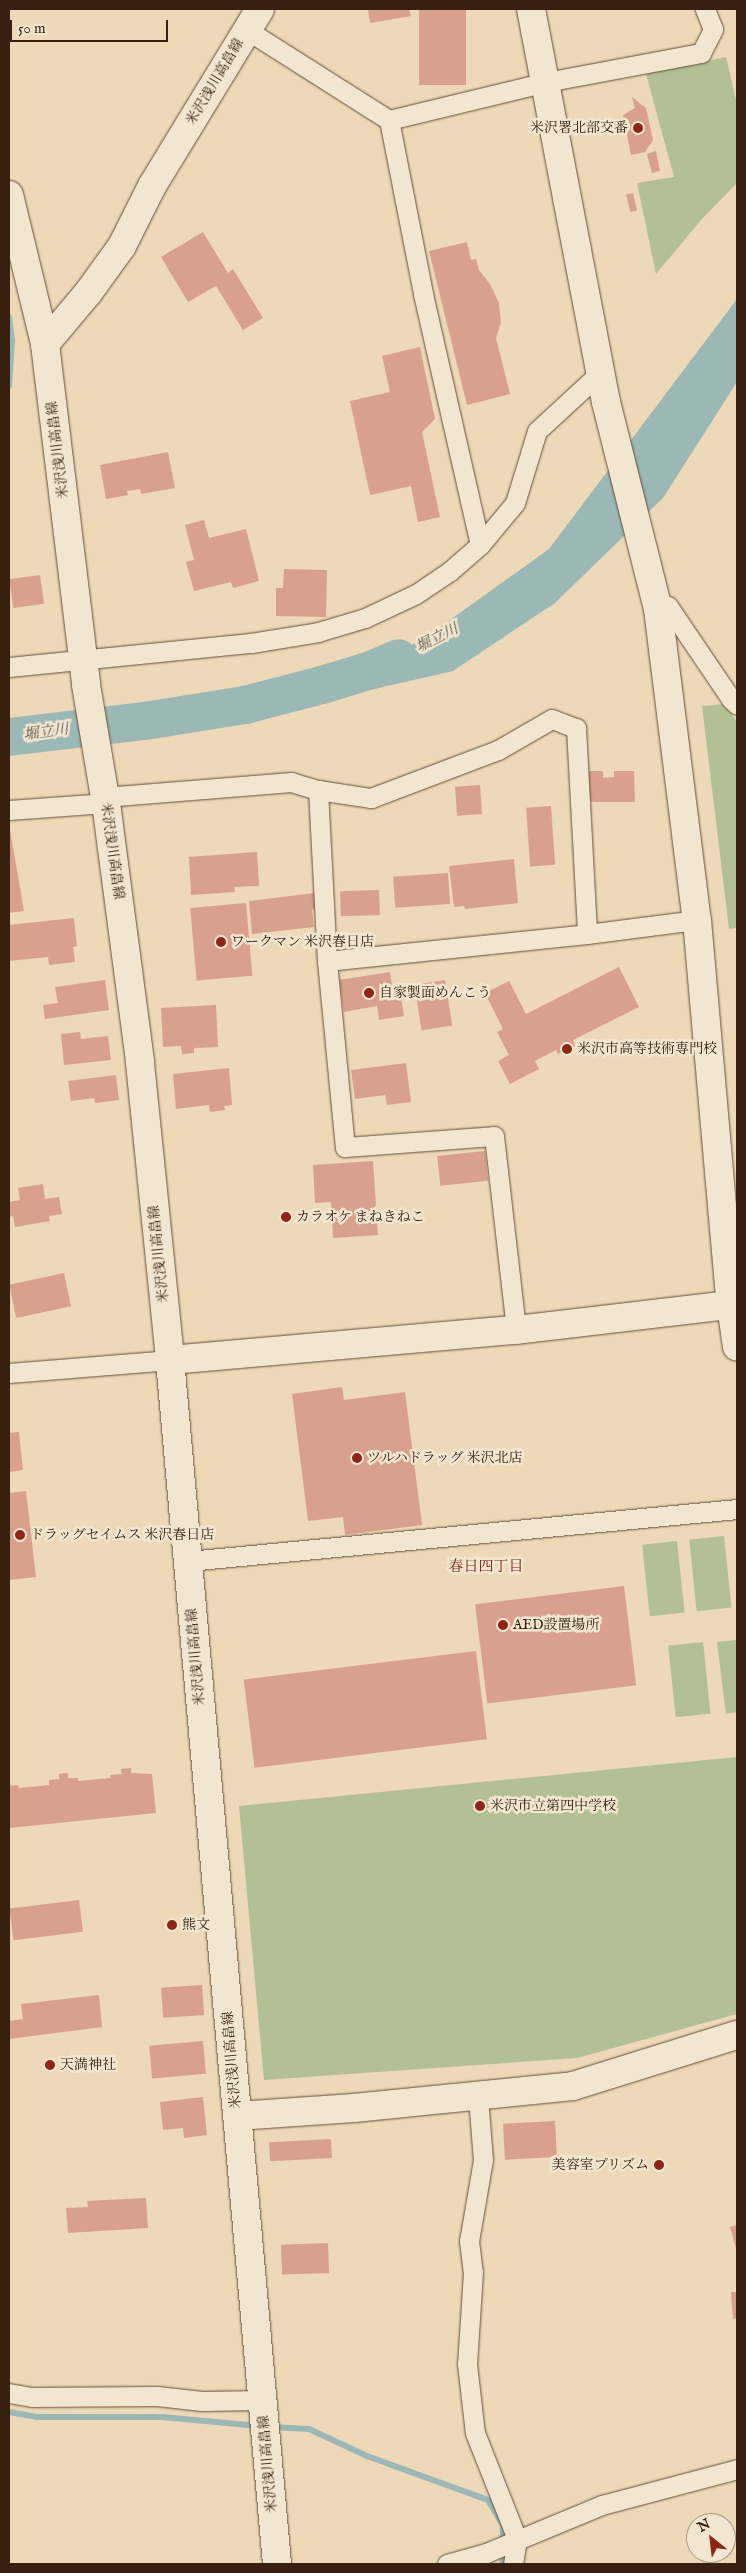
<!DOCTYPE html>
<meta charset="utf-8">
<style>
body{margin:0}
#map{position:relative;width:746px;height:2573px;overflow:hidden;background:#edd8b7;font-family:"IM FELL English","Noto Serif JP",serif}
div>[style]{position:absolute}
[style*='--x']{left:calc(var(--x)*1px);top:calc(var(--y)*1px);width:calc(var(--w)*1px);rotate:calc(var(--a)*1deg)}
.green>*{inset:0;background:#b3c093;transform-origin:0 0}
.water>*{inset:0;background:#9bb8b6}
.stream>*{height:6px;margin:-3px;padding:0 3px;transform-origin:3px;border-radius:3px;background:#9bb8b6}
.river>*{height:38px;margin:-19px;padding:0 19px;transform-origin:19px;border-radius:19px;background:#9bb8b6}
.building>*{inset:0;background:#d8a08d;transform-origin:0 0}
.roads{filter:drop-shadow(0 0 1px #644e39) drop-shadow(0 0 1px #644e39)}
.street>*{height:19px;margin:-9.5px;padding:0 9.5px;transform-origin:9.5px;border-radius:9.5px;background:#f3e6d0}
.secondary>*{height:28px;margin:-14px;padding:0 14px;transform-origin:14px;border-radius:14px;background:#f3e6d0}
.dots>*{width:14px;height:14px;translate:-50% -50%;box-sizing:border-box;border:2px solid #f3e6d0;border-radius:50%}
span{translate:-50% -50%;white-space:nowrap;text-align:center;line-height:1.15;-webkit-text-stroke:5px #f3e6d0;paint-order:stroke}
.street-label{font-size:14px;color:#37200f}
.poi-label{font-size:14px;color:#37200f}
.right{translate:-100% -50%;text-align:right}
.left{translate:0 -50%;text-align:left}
.water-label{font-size:15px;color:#554e41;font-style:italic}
.neighbourhood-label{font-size:15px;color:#7a1f14}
.frame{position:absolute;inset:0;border:10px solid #37200f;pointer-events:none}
.north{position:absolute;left:686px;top:2513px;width:50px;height:50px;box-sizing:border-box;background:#f3e6d0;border:1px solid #a89783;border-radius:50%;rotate:331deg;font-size:14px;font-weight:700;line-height:20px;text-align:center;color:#37200f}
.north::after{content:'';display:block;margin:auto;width:18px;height:22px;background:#8f2418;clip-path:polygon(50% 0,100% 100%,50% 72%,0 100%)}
.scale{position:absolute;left:10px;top:20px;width:158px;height:22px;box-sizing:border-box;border:2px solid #37200f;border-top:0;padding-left:6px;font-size:15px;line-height:18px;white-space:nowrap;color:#37200f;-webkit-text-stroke:4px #f3e6d0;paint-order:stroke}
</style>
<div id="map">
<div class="green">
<i style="clip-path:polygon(726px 57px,737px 104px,737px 183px,701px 220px,656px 274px,637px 183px,674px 177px,646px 74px)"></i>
<i style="clip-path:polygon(724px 704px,737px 722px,737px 928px,729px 929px,702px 706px)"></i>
<i style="left:724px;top:1536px;width:72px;height:35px;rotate:84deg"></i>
<i style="left:677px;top:1541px;width:72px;height:35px;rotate:84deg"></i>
<i style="clip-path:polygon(737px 1640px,737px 1712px,726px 1714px,717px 1642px)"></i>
<i style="left:703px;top:1642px;width:72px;height:35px;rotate:84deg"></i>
<i style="clip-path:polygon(737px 1757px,737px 2014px,577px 2058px,264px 2080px,239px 1806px)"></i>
</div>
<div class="water">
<i style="clip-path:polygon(737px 299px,737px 382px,663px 498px,555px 603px,453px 671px,291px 708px,425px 638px,549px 549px)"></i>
</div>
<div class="stream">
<i style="--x:9;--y:317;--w:24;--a:83"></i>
<i style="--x:12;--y:341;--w:45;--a:93.8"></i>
<i style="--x:9;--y:2412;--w:27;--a:10"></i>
<i style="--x:36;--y:2417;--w:126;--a:0"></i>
<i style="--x:162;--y:2417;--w:97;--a:5.3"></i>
<i style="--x:271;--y:2427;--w:38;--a:3"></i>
<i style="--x:309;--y:2429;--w:64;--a:25"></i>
<i style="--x:367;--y:2456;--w:129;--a:20"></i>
<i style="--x:488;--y:2500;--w:29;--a:59"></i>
<i style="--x:503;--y:2525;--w:39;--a:91"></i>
</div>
<div class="river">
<i style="--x:9;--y:737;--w:143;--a:-6.8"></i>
<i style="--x:151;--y:720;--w:95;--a:-9.1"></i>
<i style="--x:245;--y:705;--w:80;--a:-14.6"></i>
<i style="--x:322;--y:685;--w:51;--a:-17"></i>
<i style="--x:371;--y:670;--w:30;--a:-23"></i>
</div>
<div class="building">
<i style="clip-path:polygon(368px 9px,409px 9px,411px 16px,370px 23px)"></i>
<i style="left:419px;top:9px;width:47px;height:76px"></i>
<i style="clip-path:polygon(632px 97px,646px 108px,653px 140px,645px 152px,631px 155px,623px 115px,635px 108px)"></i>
<i style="clip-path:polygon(656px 151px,660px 171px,652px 173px,647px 154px)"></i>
<i style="left:633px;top:193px;width:18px;height:7px;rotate:77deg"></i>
<i style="clip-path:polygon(203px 232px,228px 273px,233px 269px,263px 318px,243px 330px,216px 286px,188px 302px,161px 257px)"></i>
<i style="clip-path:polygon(467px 242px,471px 260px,476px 259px,479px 270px,490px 284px,499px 303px,501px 322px,496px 338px,510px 394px,467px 405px,429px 251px)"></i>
<i style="clip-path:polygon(420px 347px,435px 419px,422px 432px,440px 517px,418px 522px,411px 486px,370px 495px,350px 401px,390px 392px,382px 356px)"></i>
<i style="clip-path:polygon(168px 452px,175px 488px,141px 494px,140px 489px,127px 491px,128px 495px,106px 499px,100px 465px)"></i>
<i style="clip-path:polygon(204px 520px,209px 538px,246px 529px,259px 581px,233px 588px,231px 582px,194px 591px,186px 562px,194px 560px,185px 525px)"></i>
<i style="clip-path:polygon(284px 569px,327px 570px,326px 617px,276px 616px,276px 588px,283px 588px)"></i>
<i style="left:40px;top:575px;width:29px;height:31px;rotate:82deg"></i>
<i style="clip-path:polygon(585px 771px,603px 771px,603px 778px,614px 777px,614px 771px,634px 771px,635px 802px,585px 802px)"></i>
<i style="left:480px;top:785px;width:29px;height:25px;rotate:86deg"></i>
<i style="left:551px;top:806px;width:59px;height:25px;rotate:86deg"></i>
<i style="clip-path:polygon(9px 824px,24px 911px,9px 913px)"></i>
<i style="clip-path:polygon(257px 852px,259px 886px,234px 887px,235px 892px,191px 895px,189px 857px)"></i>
<i style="clip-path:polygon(514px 859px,518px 903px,465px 909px,464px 906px,454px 907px,449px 866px)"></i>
<i style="left:448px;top:873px;width:31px;height:55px;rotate:86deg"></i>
<i style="left:379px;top:890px;width:25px;height:39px;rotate:88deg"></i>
<i style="clip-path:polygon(315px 893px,316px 909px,312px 910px,314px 927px,252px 934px,249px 901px)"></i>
<i style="left:246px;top:903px;width:73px;height:56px;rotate:85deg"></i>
<i style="clip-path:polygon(74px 918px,77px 946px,73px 947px,75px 962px,49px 965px,48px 957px,9px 961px,9px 925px)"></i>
<i style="clip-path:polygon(619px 967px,639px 1007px,573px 1040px,576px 1046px,558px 1054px,556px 1050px,535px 1061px,539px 1069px,510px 1084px,498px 1061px,509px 1055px,497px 1032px,503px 1029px,485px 993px,509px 981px,526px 1014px)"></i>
<i style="clip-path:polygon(390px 972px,394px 999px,401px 998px,404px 1016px,379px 1020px,377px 1006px,344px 1012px,339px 980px)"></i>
<i style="clip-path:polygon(105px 980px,109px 1010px,45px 1019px,43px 1005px,58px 1003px,55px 987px)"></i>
<i style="left:445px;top:980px;width:46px;height:31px;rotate:81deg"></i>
<i style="clip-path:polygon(216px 1005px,218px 1047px,194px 1048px,194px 1053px,182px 1054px,181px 1046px,163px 1047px,161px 1008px)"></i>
<i style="clip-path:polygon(80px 1032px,81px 1039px,108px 1036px,111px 1060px,64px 1065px,61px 1034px)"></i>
<i style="clip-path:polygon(406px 1063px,411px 1102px,387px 1105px,385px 1095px,355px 1099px,351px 1070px)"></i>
<i style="clip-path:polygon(229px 1068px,232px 1105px,224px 1106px,225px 1110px,210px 1112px,209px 1105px,176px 1109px,173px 1074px)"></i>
<i style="clip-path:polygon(116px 1075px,119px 1100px,95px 1103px,94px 1098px,71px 1101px,68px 1081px)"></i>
<i style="left:485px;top:1151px;width:30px;height:48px;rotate:84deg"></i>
<i style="clip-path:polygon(373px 1161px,378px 1235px,333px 1238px,331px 1202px,315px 1203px,313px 1165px)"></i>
<i style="clip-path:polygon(43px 1184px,45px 1199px,59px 1197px,62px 1214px,49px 1216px,50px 1221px,15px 1227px,13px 1216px,9px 1217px,9px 1202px,20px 1200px,18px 1188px)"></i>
<i style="left:64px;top:1273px;width:34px;height:56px;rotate:78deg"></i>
<i style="clip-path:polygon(342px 1387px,344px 1400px,405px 1392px,422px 1525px,345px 1535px,343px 1517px,308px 1521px,292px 1394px)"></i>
<i style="clip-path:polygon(19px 1432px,23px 1470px,9px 1472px,9px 1433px)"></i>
<i style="clip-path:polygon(26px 1491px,36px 1577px,9px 1580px,9px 1493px)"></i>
<i style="left:624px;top:1586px;width:100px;height:150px;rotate:83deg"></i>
<i style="left:476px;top:1651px;width:89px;height:234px;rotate:83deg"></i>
<i style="clip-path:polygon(131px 1768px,131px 1773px,152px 1774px,156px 1813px,9px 1828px,9px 1780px,11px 1786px,18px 1785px,19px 1788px,49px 1785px,49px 1780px,59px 1779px,59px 1774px,68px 1773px,68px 1778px,78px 1778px,78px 1781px,111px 1778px,110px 1775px,122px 1774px,121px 1769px)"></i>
<i style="left:79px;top:1900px;width:32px;height:70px;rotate:83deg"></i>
<i style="left:202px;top:1985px;width:30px;height:41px;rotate:86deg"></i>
<i style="clip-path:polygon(99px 1995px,102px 2027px,9px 2039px,9px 2021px,23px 2019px,21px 2004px)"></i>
<i style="left:203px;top:2041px;width:33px;height:54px;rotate:85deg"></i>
<i style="clip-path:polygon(203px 2097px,207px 2135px,184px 2138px,183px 2128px,163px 2130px,160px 2102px)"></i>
<i style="left:555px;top:2121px;width:36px;height:52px;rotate:87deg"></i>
<i style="left:331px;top:2139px;width:19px;height:62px;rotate:87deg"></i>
<i style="clip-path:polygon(146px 2198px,148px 2228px,68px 2233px,66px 2208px,88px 2207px,87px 2201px)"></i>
<i style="clip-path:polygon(737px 2225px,737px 2252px,730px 2227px)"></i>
<i style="left:328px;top:2243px;width:30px;height:47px;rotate:88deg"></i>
<i style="clip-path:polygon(731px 2292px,737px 2292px,737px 2318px,733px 2319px)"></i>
</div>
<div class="roads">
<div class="street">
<i style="--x:247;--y:30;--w:168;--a:32.4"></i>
<i style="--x:389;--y:120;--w:162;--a:-13.6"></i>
<i style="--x:546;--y:82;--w:158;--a:-10.6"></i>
<i style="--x:701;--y:53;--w:27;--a:-63"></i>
<i style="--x:713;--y:29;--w:22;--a:-112"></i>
<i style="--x:389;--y:120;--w:177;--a:78.9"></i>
<i style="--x:423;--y:294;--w:257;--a:77.2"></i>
<i style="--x:658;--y:609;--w:10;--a:-17"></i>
<i style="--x:668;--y:606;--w:112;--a:55.9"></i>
<i style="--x:731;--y:699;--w:8;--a:45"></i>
<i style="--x:9;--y:667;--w:243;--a:-5.7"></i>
<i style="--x:251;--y:643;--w:68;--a:-9.3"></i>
<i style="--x:318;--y:632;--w:49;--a:-16.6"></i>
<i style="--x:365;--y:618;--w:56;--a:-25.2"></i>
<i style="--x:416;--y:594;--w:41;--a:-34.1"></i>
<i style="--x:450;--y:571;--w:40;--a:-41"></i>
<i style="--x:480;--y:545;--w:55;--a:-50.2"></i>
<i style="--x:515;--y:503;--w:75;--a:-73"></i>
<i style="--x:537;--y:431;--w:87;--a:-42.7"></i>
<i style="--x:318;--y:790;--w:171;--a:87"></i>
<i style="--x:327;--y:961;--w:187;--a:84.5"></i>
<i style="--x:345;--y:1147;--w:149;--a:-4.2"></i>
<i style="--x:494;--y:1136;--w:195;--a:83.5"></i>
<i style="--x:104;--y:797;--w:188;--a:-4.6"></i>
<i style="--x:291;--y:782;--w:28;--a:17"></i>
<i style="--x:318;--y:790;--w:54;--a:8.6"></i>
<i style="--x:371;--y:798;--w:136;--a:-20.7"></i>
<i style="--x:498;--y:750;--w:62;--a:-29.9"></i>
<i style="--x:552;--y:719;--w:26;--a:21"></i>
<i style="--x:576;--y:728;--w:206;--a:86.9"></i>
<i style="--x:9;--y:810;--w:97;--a:-4.1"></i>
<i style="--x:327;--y:961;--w:261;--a:-5.9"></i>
<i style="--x:587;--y:934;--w:111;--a:-7.3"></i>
<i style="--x:9;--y:1373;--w:162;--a:-4.6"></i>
<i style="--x:188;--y:1561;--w:551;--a:-5.41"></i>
<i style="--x:478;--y:2097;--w:63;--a:85.5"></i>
<i style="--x:483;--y:2160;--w:82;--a:99.8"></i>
<i style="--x:469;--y:2241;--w:31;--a:83"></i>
<i style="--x:473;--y:2272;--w:92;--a:93.7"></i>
<i style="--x:467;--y:2364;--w:69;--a:83.4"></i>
<i style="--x:475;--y:2433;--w:114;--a:68.4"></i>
<i style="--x:517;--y:2539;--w:25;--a:99"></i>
<i style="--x:9;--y:2393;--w:23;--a:10"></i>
<i style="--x:32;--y:2397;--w:125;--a:-0.5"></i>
<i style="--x:157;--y:2396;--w:45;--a:6.3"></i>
<i style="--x:202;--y:2401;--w:61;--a:-0.9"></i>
<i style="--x:447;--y:2564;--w:41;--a:-15.8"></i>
<i style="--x:486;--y:2553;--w:126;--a:-22.5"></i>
<i style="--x:602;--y:2505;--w:140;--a:-14.9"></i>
</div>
<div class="secondary">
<i style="--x:531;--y:9;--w:400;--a:79.2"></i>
<i style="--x:606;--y:402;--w:213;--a:75.9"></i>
<i style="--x:658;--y:609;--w:313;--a:82.9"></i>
<i style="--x:697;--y:920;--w:386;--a:85"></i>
<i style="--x:731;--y:1305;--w:42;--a:81.9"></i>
<i style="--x:9;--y:195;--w:153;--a:76.4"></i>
<i style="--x:45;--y:344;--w:343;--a:83.1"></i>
<i style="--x:86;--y:685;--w:120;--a:80.4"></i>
<i style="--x:106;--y:803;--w:262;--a:82.5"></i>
<i style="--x:140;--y:1063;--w:299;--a:84.2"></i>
<i style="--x:170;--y:1360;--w:1209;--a:84.92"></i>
<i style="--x:45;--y:344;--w:67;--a:-49.9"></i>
<i style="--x:88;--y:293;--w:58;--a:-54.1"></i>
<i style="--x:122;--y:246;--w:67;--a:-63.4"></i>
<i style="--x:152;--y:186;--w:207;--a:-58.6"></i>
<i style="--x:170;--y:1360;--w:347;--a:-5"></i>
<i style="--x:516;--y:1330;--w:223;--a:-6.7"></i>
<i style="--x:237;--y:2116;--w:117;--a:-3.9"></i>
<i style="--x:354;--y:2108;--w:220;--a:-5.7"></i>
<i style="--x:573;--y:2086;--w:172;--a:-17.3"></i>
</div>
</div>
<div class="dots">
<i style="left:638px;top:128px;background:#8f2418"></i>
<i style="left:221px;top:942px;background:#8f2418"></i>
<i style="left:369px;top:993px;background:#8f2418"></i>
<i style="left:567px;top:1049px;background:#8f2418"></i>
<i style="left:286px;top:1217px;background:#8f2418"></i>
<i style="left:357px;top:1458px;background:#8f2418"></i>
<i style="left:20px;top:1535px;background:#8f2418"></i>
<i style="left:503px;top:1625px;background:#8f2418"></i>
<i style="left:480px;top:1806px;background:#8f2418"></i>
<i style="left:172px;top:1925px;background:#8f2418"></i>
<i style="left:50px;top:2065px;background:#8f2418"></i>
<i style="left:659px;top:2165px;background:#8f2418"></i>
</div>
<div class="street-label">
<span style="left:215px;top:82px;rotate:-59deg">米沢浅川高畠線</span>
<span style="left:58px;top:450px;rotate:-97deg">米沢浅川高畠線</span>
<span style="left:112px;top:851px;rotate:82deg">米沢浅川高畠線</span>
<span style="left:159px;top:1254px;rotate:-96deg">米沢浅川高畠線</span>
<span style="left:196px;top:1657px;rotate:-95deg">米沢浅川高畠線</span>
<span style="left:232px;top:2060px;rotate:-95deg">米沢浅川高畠線</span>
<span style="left:268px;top:2464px;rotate:-95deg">米沢浅川高畠線</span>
</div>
<div class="poi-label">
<span class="right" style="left:628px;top:128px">米沢署北部交番</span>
<span class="left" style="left:231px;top:942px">ワークマン 米沢春日店</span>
<span class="left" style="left:379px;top:993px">自家製面めんこう</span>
<span class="left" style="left:577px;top:1049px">米沢市高等技術専門校</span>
<span class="left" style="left:296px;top:1217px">カラオケ まねきねこ</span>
<span class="left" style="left:367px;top:1458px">ツルハドラッグ 米沢北店</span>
<span class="left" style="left:30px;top:1535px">ドラッグセイムス 米沢春日店</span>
<span class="left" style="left:513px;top:1625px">AED設置場所</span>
<span class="left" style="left:490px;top:1806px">米沢市立第四中学校</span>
<span class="left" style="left:182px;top:1925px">熊文</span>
<span class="left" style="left:60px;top:2065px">天満神社</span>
<span class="right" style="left:649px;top:2165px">美容室プリズム</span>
</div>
<div class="water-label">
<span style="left:437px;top:638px;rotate:-27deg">堀立川</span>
<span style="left:46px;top:732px;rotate:-8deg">堀立川</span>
</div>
<div class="neighbourhood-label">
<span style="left:486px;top:1567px">春日四丁目</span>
</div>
<div class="frame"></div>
<div class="north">N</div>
<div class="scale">50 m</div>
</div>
